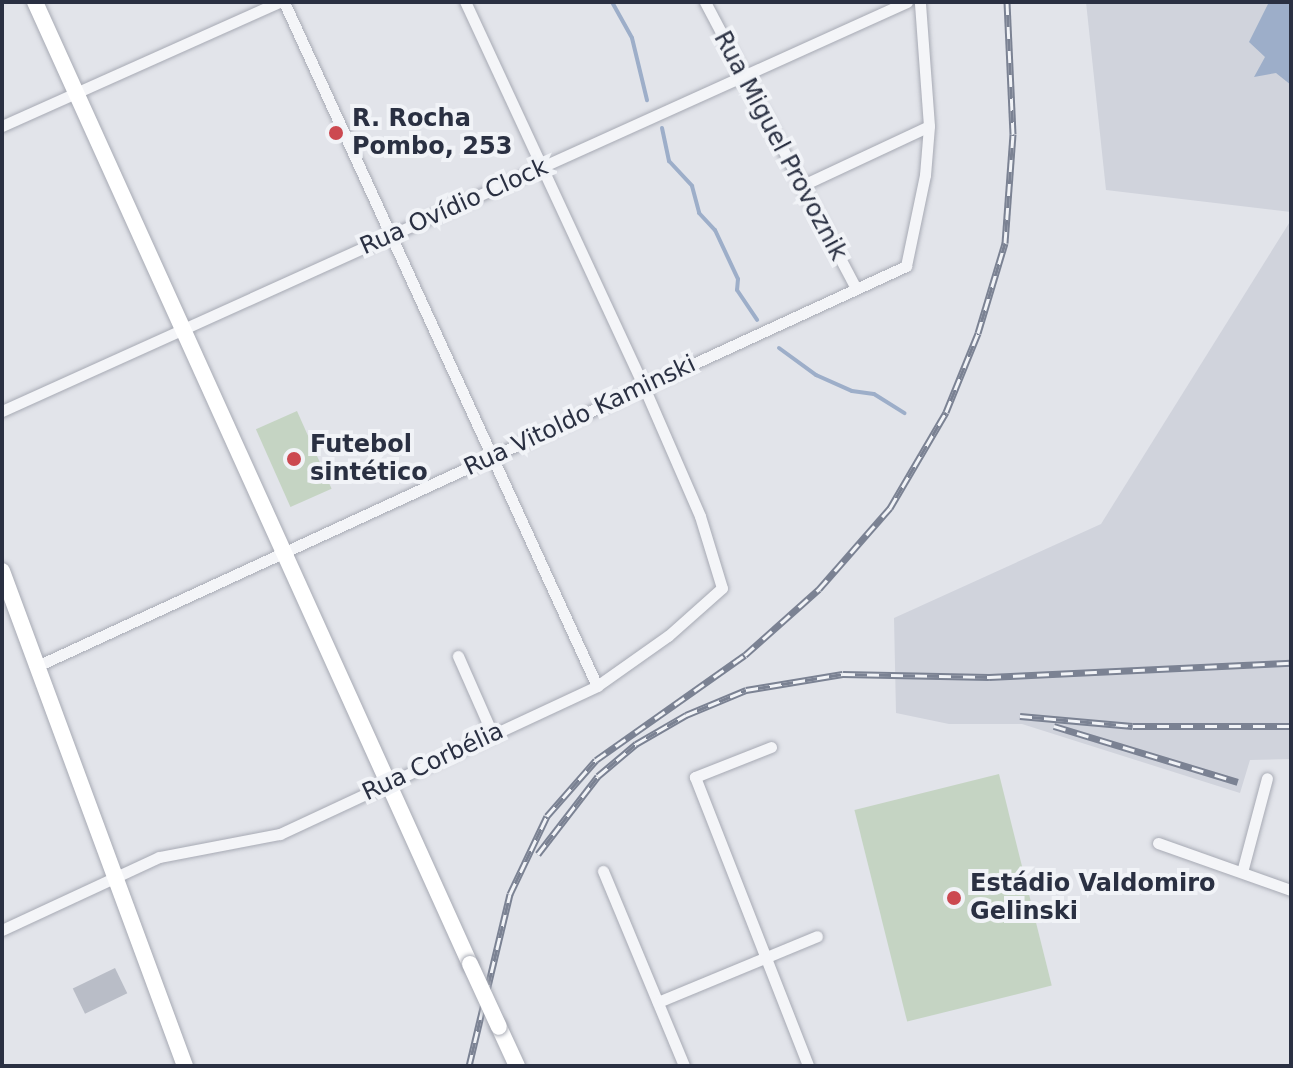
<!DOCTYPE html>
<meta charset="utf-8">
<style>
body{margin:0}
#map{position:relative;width:1293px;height:1068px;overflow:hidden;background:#e2e4ea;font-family:"DejaVu Sans",sans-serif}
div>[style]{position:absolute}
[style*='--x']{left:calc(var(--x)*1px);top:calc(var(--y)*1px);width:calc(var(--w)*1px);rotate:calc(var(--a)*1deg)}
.built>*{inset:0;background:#d0d3dc}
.green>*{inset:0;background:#c5d4c3;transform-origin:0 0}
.water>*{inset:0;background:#9daec9}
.stream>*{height:4px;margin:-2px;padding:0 2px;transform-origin:2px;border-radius:2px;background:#9daec9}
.building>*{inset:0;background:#b9bdc7;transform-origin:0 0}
.roads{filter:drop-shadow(0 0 2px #a7aab4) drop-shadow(0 0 2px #a7aab4)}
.street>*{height:11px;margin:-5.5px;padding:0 5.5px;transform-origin:5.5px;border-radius:5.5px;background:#f4f5f8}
.secondary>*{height:16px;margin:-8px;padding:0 8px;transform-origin:8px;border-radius:8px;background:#fff}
.rail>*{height:7px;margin-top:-3.5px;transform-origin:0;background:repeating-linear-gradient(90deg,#f1f3f7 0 12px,#7b8293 0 24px);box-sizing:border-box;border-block:2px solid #7b8293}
.bridges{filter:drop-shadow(0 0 2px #a7aab4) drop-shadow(0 0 2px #a7aab4)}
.secondary-bridge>*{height:16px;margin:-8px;padding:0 8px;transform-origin:8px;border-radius:8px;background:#fff}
.dots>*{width:22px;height:22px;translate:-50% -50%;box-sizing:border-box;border:4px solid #f1f3f7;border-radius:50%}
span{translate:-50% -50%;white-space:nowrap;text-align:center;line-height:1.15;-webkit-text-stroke:8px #f1f3f7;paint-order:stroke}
.poi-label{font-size:24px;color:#2a3042;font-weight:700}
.left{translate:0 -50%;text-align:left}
.street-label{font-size:24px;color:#2a3042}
.frame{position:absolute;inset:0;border:4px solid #2a3042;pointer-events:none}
</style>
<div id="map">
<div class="built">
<i style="clip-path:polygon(1086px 2px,1291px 2px,1291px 212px,1106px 190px)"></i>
<i style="clip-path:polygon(1291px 220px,1291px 759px,1250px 760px,1240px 793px,1022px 724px,949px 724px,896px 713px,894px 618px,1101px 524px)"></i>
</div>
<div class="green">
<i style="left:297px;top:411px;width:85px;height:45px;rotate:66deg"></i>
<i style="left:999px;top:774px;width:218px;height:149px;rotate:76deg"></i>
</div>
<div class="water">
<i style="clip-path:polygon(1269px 2px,1291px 2px,1291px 85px,1276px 73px,1254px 77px,1265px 57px,1249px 42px)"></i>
</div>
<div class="stream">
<i style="--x:612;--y:2;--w:41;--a:60.9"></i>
<i style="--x:632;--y:38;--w:64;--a:76.4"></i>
<i style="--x:662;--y:128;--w:34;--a:78"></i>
<i style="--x:669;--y:161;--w:34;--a:47"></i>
<i style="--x:692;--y:186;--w:28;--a:75"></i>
<i style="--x:699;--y:213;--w:23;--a:47"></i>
<i style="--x:715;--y:230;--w:54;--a:64.9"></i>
<i style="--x:738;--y:279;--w:11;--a:95"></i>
<i style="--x:737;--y:290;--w:36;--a:56"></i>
<i style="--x:779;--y:348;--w:46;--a:36.1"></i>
<i style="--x:816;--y:375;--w:39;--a:24"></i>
<i style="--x:852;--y:391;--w:22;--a:8"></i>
<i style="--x:874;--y:394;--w:36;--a:32"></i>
</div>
<div class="building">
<i style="left:115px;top:968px;width:28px;height:47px;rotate:64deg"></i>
</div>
<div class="roads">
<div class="street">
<i style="--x:284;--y:2;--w:752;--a:65.41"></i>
<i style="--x:705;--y:2;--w:324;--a:62.2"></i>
<i style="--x:2;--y:126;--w:303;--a:-24.1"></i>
<i style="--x:801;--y:186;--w:141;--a:-25.1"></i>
<i style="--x:2;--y:411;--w:993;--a:-24.32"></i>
<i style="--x:458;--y:656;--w:84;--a:66.2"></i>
<i style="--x:35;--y:667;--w:959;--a:-24.72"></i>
<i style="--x:906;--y:266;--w:93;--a:-78.2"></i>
<i style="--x:925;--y:175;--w:49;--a:-85.3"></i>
<i style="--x:929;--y:126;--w:124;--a:-94.2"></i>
<i style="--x:771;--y:747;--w:82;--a:158.5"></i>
<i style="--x:695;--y:777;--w:310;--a:68.6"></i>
<i style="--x:1158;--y:843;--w:141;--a:19.5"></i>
<i style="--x:603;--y:871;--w:211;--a:67.4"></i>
<i style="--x:1242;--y:872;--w:97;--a:-75.1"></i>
<i style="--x:2;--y:930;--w:173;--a:-24.9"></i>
<i style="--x:159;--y:857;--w:123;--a:-10.8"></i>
<i style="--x:280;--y:834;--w:350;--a:-25"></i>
<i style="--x:597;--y:686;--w:87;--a:-35.2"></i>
<i style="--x:668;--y:636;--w:72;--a:-41.6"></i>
<i style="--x:722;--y:588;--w:75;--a:-107"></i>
<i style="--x:700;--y:516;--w:141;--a:-113.5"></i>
<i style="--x:644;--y:387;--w:425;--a:-114.9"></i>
<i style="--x:658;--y:1002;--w:172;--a:-22.5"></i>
</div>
<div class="secondary">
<i style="--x:35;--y:2;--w:1056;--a:65.67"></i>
<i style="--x:2;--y:571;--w:528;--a:69.71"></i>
<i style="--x:499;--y:1027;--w:43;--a:65.2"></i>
</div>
</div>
<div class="rail">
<i style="--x:1020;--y:716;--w:113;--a:5.1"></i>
<i style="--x:1133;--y:726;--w:158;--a:0"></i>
<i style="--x:1054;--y:726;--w:192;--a:16.9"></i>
<i style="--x:538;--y:854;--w:98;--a:-52.4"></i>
<i style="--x:598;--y:776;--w:50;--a:-40.1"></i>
<i style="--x:636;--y:744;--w:58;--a:-30.1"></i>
<i style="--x:686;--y:715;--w:65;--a:-22.6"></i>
<i style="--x:746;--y:690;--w:98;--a:-9.4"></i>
<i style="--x:843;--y:674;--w:146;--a:1.2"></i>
<i style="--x:989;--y:677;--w:302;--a:-2.7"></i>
<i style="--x:469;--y:1066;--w:177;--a:-76.6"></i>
<i style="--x:510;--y:894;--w:86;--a:-64.6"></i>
<i style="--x:547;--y:816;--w:74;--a:-48.8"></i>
<i style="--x:596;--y:760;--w:182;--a:-35.2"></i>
<i style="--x:745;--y:655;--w:99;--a:-41.7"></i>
<i style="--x:819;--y:589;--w:108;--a:-48.8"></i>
<i style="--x:890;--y:508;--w:111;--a:-59.7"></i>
<i style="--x:946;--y:412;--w:85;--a:-67.9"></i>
<i style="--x:978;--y:333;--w:94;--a:-73.3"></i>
<i style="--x:1005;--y:243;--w:109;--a:-85.8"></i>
<i style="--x:1013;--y:134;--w:132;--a:-92.6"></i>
</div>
<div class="bridges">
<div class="secondary-bridge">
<i style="--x:470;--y:964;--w:69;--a:65.3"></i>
</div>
</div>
<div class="dots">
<i style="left:336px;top:133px;background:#cc4950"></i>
<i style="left:294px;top:459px;background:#cc4950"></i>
<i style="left:954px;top:898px;background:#cc4950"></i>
</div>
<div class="poi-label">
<span class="left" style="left:352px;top:133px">R. Rocha<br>Pombo, 253</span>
<span class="left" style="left:310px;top:459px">Futebol<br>sintético</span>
<span class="left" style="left:970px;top:898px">Estádio Valdomiro<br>Gelinski</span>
</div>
<div class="street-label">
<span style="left:780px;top:146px;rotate:62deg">Rua Miguel Provoznik</span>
<span style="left:454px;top:207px;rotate:-24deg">Rua Ovídio Clock</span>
<span style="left:580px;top:416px;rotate:-25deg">Rua Vitoldo Kaminski</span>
<span style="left:433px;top:762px;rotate:-25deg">Rua Corbélia</span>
</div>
<div class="frame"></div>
</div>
